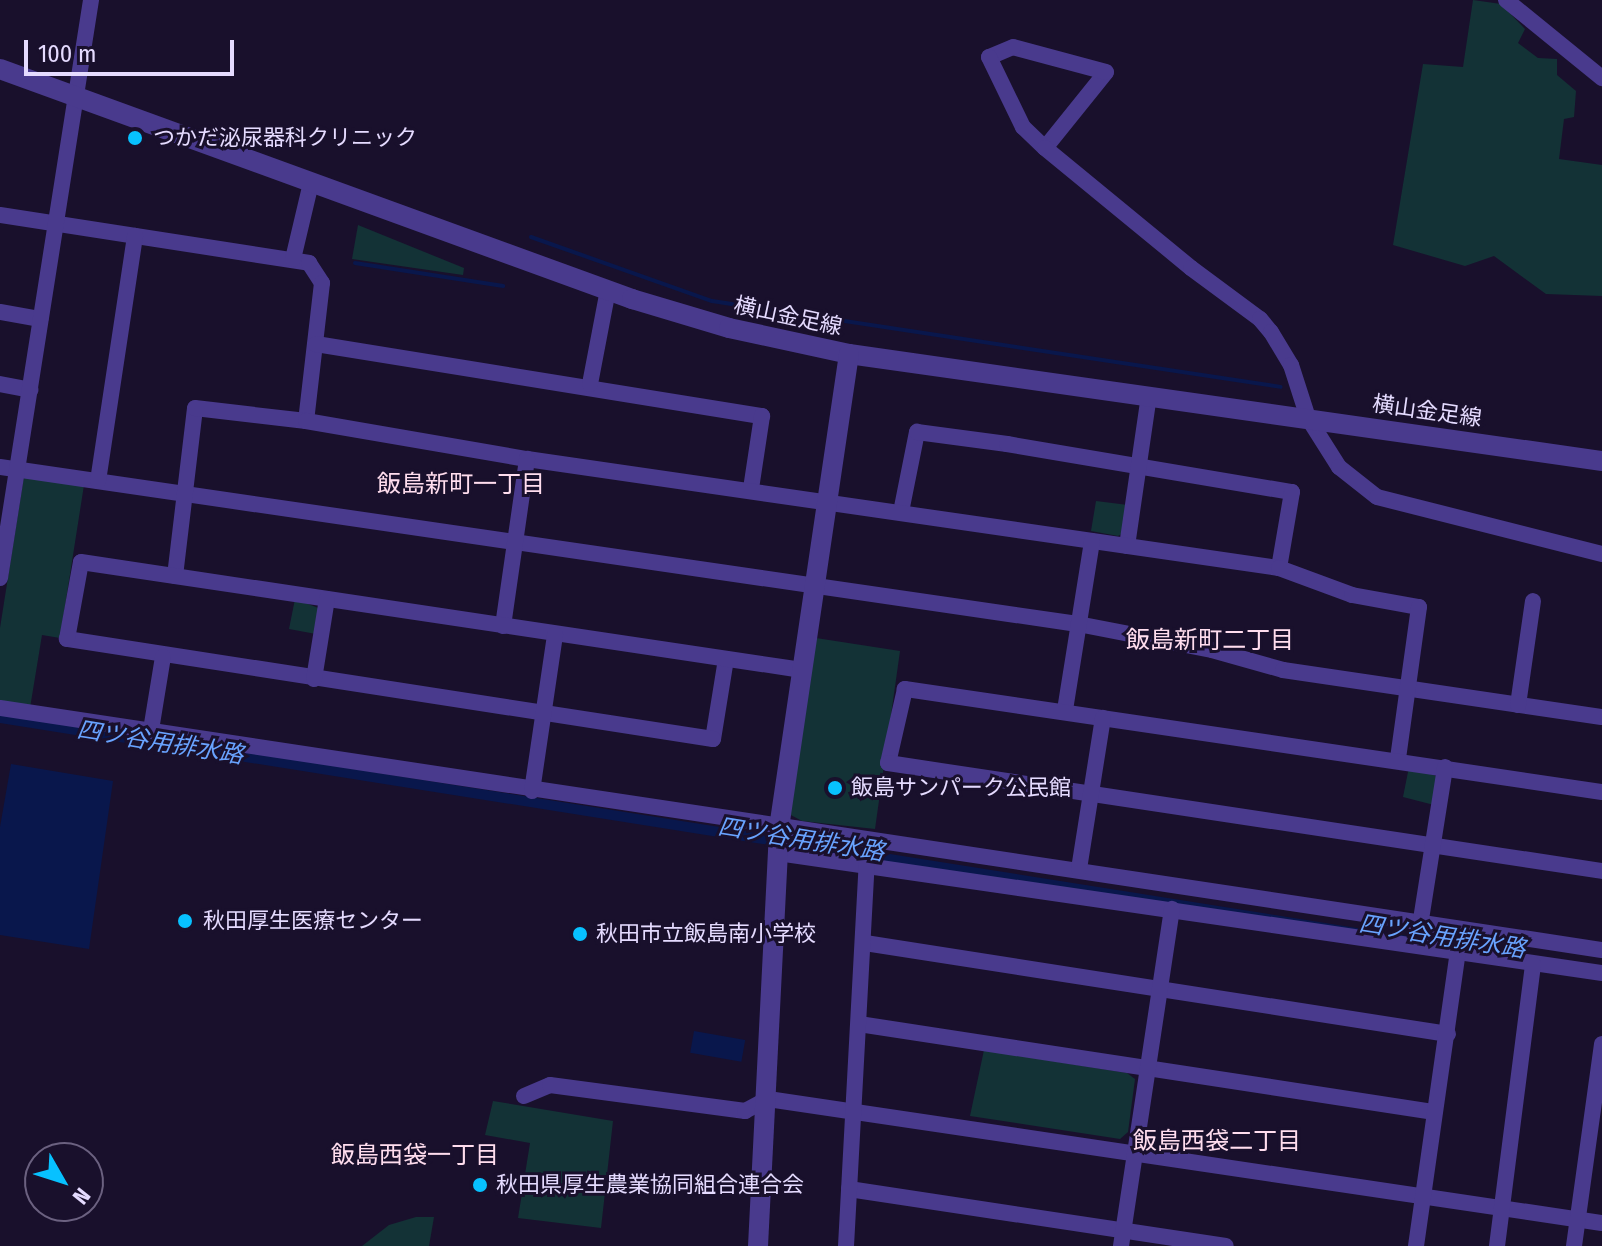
<!DOCTYPE html>
<meta charset="utf-8">
<style>
body{margin:0}
#map{position:relative;width:1602px;height:1246px;overflow:hidden;background:#19102c;font-family:"Fira Sans Condensed","Noto Sans JP",sans-serif}
div>[style]{position:absolute}
[style*='--x']{left:calc(var(--x)*1px);top:calc(var(--y)*1px);width:calc(var(--w)*1px);rotate:calc(var(--a)*1deg)}
.green>*{inset:0;background:#133236}
.water>*{inset:0;background:#09174c;transform-origin:0 0}
.stream>*{height:4px;margin:-2px;padding:0 2px;transform-origin:2px;border-radius:2px;background:#09174c}
.minor>*{height:16px;margin:-8px;padding:0 8px;transform-origin:8px;border-radius:8px;background:#493a8d}
.tertiary>*{height:20px;margin:-10px;padding:0 10px;transform-origin:10px;border-radius:10px;background:#493a8d}
.dots>*{width:22px;height:22px;translate:-50% -50%;box-sizing:border-box;border:4px solid #19102c;border-radius:50%}
span{translate:-50% -50%;white-space:nowrap;text-align:center;line-height:1.15;-webkit-text-stroke:6px #19102c;paint-order:stroke}
.poi-label{font-size:22px;color:#e5dbff}
.left{translate:0 -50%;text-align:left}
.street-label{font-size:22px;color:#e5dbff}
.neighbourhood-label{font-size:24px;color:#fde}
.water-label{font-size:24px;color:#69a3ff;font-style:italic}
.north{position:absolute;left:24px;top:1142px;width:80px;height:80px;box-sizing:border-box;background:#19102c;border:2px solid #6b6180;border-radius:50%;rotate:129deg;font-size:22px;font-weight:700;line-height:32px;text-align:center;color:#e5dbff}
.north::after{content:'';display:block;margin:auto;width:28px;height:36px;background:#07c1ff;clip-path:polygon(50% 0,100% 100%,50% 72%,0 100%)}
.scale{position:absolute;left:24px;top:40px;width:210px;height:36px;box-sizing:border-box;border:4px solid #e5dbff;border-top:0;padding-left:10px;font-size:24px;line-height:28px;white-space:nowrap;color:#e5dbff;-webkit-text-stroke:6px #19102c;paint-order:stroke}
</style>
<div id="map">
<div class="green">
<i style="clip-path:polygon(1473px 0,1501px 4px,1525px 29px,1518px 43px,1538px 58px,1557px 59px,1557px 75px,1576px 91px,1574px 117px,1564px 119px,1559px 159px,1602px 165px,1602px 296px,1546px 294px,1494px 256px,1465px 266px,1393px 245px,1423px 64px,1463px 67px)"></i>
<i style="clip-path:polygon(358px 225px,464px 268px,463px 275px,352px 259px)"></i>
<i style="clip-path:polygon(24px 476px,84px 485px,60px 638px,42px 635px,30px 708px,0 703px,0 628px)"></i>
<i style="clip-path:polygon(1096px 501px,1128px 505px,1125px 532px,1118px 536px,1091px 531px)"></i>
<i style="clip-path:polygon(295px 599px,321px 609px,316px 634px,289px 629px)"></i>
<i style="clip-path:polygon(816px 638px,900px 651px,875px 829px,802px 821px,789px 814px)"></i>
<i style="clip-path:polygon(1409px 767px,1439px 777px,1434px 805px,1403px 797px)"></i>
<i style="clip-path:polygon(984px 1050px,1127px 1073px,1135px 1079px,1128px 1132px,1120px 1139px,970px 1116px)"></i>
<i style="clip-path:polygon(493px 1101px,613px 1121px,601px 1228px,518px 1218px,530px 1143px,485px 1135px)"></i>
<i style="clip-path:polygon(416px 1217px,434px 1217px,429px 1246px,362px 1246px,389px 1225px)"></i>
</div>
<div class="water">
<i style="left:0;top:713px;width:1621px;height:10px;rotate:9deg"></i>
<i style="clip-path:polygon(11px 764px,113px 781px,89px 949px,0 935px,0 827px)"></i>
<i style="left:694px;top:1031px;width:52px;height:22px;rotate:10deg"></i>
</div>
<div class="stream">
<i style="--x:531;--y:237;--w:192;--a:19.5"></i>
<i style="--x:712;--y:301;--w:575;--a:8.59"></i>
<i style="--x:355;--y:263;--w:150;--a:8.8"></i>
</div>
<div class="minor">
<i style="--x:1506;--y:0;--w:124;--a:39.1"></i>
<i style="--x:1045;--y:148;--w:97;--a:-51.2"></i>
<i style="--x:1106;--y:72;--w:96;--a:-165"></i>
<i style="--x:1013;--y:47;--w:26;--a:157"></i>
<i style="--x:989;--y:57;--w:78;--a:64.1"></i>
<i style="--x:1023;--y:127;--w:30;--a:44"></i>
<i style="--x:1045;--y:148;--w:189;--a:39.4"></i>
<i style="--x:1191;--y:268;--w:86;--a:36.5"></i>
<i style="--x:1260;--y:319;--w:17;--a:50"></i>
<i style="--x:1271;--y:332;--w:39;--a:59"></i>
<i style="--x:1291;--y:365;--w:56;--a:72.2"></i>
<i style="--x:1308;--y:418;--w:58;--a:57.7"></i>
<i style="--x:1339;--y:467;--w:48;--a:38.3"></i>
<i style="--x:1377;--y:497;--w:232;--a:14.2"></i>
<i style="--x:0;--y:215;--w:313;--a:8.8"></i>
<i style="--x:309;--y:263;--w:24;--a:57"></i>
<i style="--x:322;--y:283;--w:139;--a:96.6"></i>
<i style="--x:293;--y:259;--w:78;--a:-76.7"></i>
<i style="--x:0;--y:312;--w:41;--a:9.9"></i>
<i style="--x:316;--y:344;--w:452;--a:9.2"></i>
<i style="--x:762;--y:416;--w:74;--a:98.6"></i>
<i style="--x:0;--y:384;--w:31;--a:11"></i>
<i style="--x:590;--y:384;--w:96;--a:-79.2"></i>
<i style="--x:0;--y:467;--w:1089;--a:8.29"></i>
<i style="--x:1078;--y:624;--w:136;--a:11"></i>
<i style="--x:1212;--y:650;--w:74;--a:15.7"></i>
<i style="--x:1283;--y:670;--w:322;--a:8.4"></i>
<i style="--x:98;--y:481;--w:248;--a:-81.4"></i>
<i style="--x:901;--y:512;--w:82;--a:-78.7"></i>
<i style="--x:917;--y:432;--w:91;--a:7.6"></i>
<i style="--x:1007;--y:444;--w:289;--a:9.6"></i>
<i style="--x:1292;--y:492;--w:77;--a:99.7"></i>
<i style="--x:1127;--y:546;--w:152;--a:-81.7"></i>
<i style="--x:175;--y:576;--w:169;--a:-83.2"></i>
<i style="--x:195;--y:408;--w:112;--a:6.7"></i>
<i style="--x:306;--y:421;--w:224;--a:9.8"></i>
<i style="--x:527;--y:459;--w:760;--a:8.25"></i>
<i style="--x:1279;--y:568;--w:78;--a:20.3"></i>
<i style="--x:1352;--y:595;--w:68;--a:10.2"></i>
<i style="--x:1419;--y:607;--w:153;--a:97.9"></i>
<i style="--x:0;--y:578;--w:585;--a:-81.05"></i>
<i style="--x:503;--y:626;--w:169;--a:-81.8"></i>
<i style="--x:726;--y:659;--w:81;--a:99.2"></i>
<i style="--x:713;--y:739;--w:654;--a:-171.2"></i>
<i style="--x:67;--y:639;--w:78;--a:-79.7"></i>
<i style="--x:81;--y:562;--w:729;--a:8.52"></i>
<i style="--x:314;--y:679;--w:81;--a:-80.8"></i>
<i style="--x:1518;--y:705;--w:105;--a:-81.8"></i>
<i style="--x:0;--y:708;--w:1620;--a:8.59"></i>
<i style="--x:1065;--y:710;--w:171;--a:-80.9"></i>
<i style="--x:151;--y:730;--w:74;--a:-80.7"></i>
<i style="--x:532;--y:791;--w:158;--a:-81.6"></i>
<i style="--x:1602;--y:792;--w:705;--a:-171.59"></i>
<i style="--x:905;--y:689;--w:76;--a:102.9"></i>
<i style="--x:888;--y:763;--w:722;--a:8.6"></i>
<i style="--x:778;--y:853;--w:833;--a:8.29"></i>
<i style="--x:1079;--y:869;--w:153;--a:-81"></i>
<i style="--x:1419;--y:932;--w:167;--a:-81"></i>
<i style="--x:865;--y:943;--w:590;--a:8.87"></i>
<i style="--x:859;--y:1024;--w:582;--a:8.7"></i>
<i style="--x:524;--y:1096;--w:28;--a:-23"></i>
<i style="--x:550;--y:1085;--w:197;--a:7.6"></i>
<i style="--x:745;--y:1111;--w:26;--a:-28"></i>
<i style="--x:768;--y:1099;--w:843;--a:8.46"></i>
<i style="--x:849;--y:1189;--w:381;--a:8.6"></i>
<i style="--x:846;--y:1246;--w:383;--a:-86.9"></i>
<i style="--x:1121;--y:1246;--w:341;--a:-81.4"></i>
<i style="--x:1416;--y:1246;--w:297;--a:-81.9"></i>
<i style="--x:1497;--y:1246;--w:284;--a:-82.7"></i>
<i style="--x:1574;--y:1246;--w:204;--a:-82.1"></i>
</div>
<div class="tertiary">
<i style="--x:0;--y:69;--w:673;--a:20"></i>
<i style="--x:632;--y:299;--w:101;--a:16.6"></i>
<i style="--x:729;--y:328;--w:123;--a:12.2"></i>
<i style="--x:849;--y:354;--w:761;--a:8.09"></i>
<i style="--x:758;--y:1246;--w:419;--a:-87.1"></i>
<i style="--x:779;--y:828;--w:479;--a:-81.6"></i>
</div>
<div class="dots">
<i style="left:135px;top:138px;background:#07c1ff"></i>
<i style="left:835px;top:788px;background:#07c1ff"></i>
<i style="left:185px;top:921px;background:#07c1ff"></i>
<i style="left:580px;top:934px;background:#07c1ff"></i>
<i style="left:480px;top:1185px;background:#07c1ff"></i>
</div>
<div class="poi-label">
<span class="left" style="left:153px;top:138px">つかだ泌尿器科クリニック</span>
<span class="left" style="left:851px;top:788px">飯島サンパーク公民館</span>
<span class="left" style="left:203px;top:921px">秋田厚生医療センター</span>
<span class="left" style="left:596px;top:934px">秋田市立飯島南小学校</span>
<span class="left" style="left:496px;top:1185px">秋田県厚生農業協同組合連合会</span>
</div>
<div class="street-label">
<span style="left:788px;top:316px;rotate:12deg">横山金足線</span>
<span style="left:1427px;top:411px;rotate:8deg">横山金足線</span>
</div>
<div class="neighbourhood-label">
<span style="left:461px;top:485px">飯島新町一丁目</span>
<span style="left:1210px;top:641px">飯島新町二丁目</span>
<span style="left:1217px;top:1142px">飯島西袋二丁目</span>
<span style="left:415px;top:1156px">飯島西袋一丁目</span>
</div>
<div class="water-label">
<span style="left:160px;top:743px;rotate:9deg">四ツ谷用排水路</span>
<span style="left:801px;top:840px;rotate:9deg">四ツ谷用排水路</span>
<span style="left:1442px;top:937px;rotate:9deg">四ツ谷用排水路</span>
</div>
<div class="north">N</div>
<div class="scale">100 m</div>
</div>
